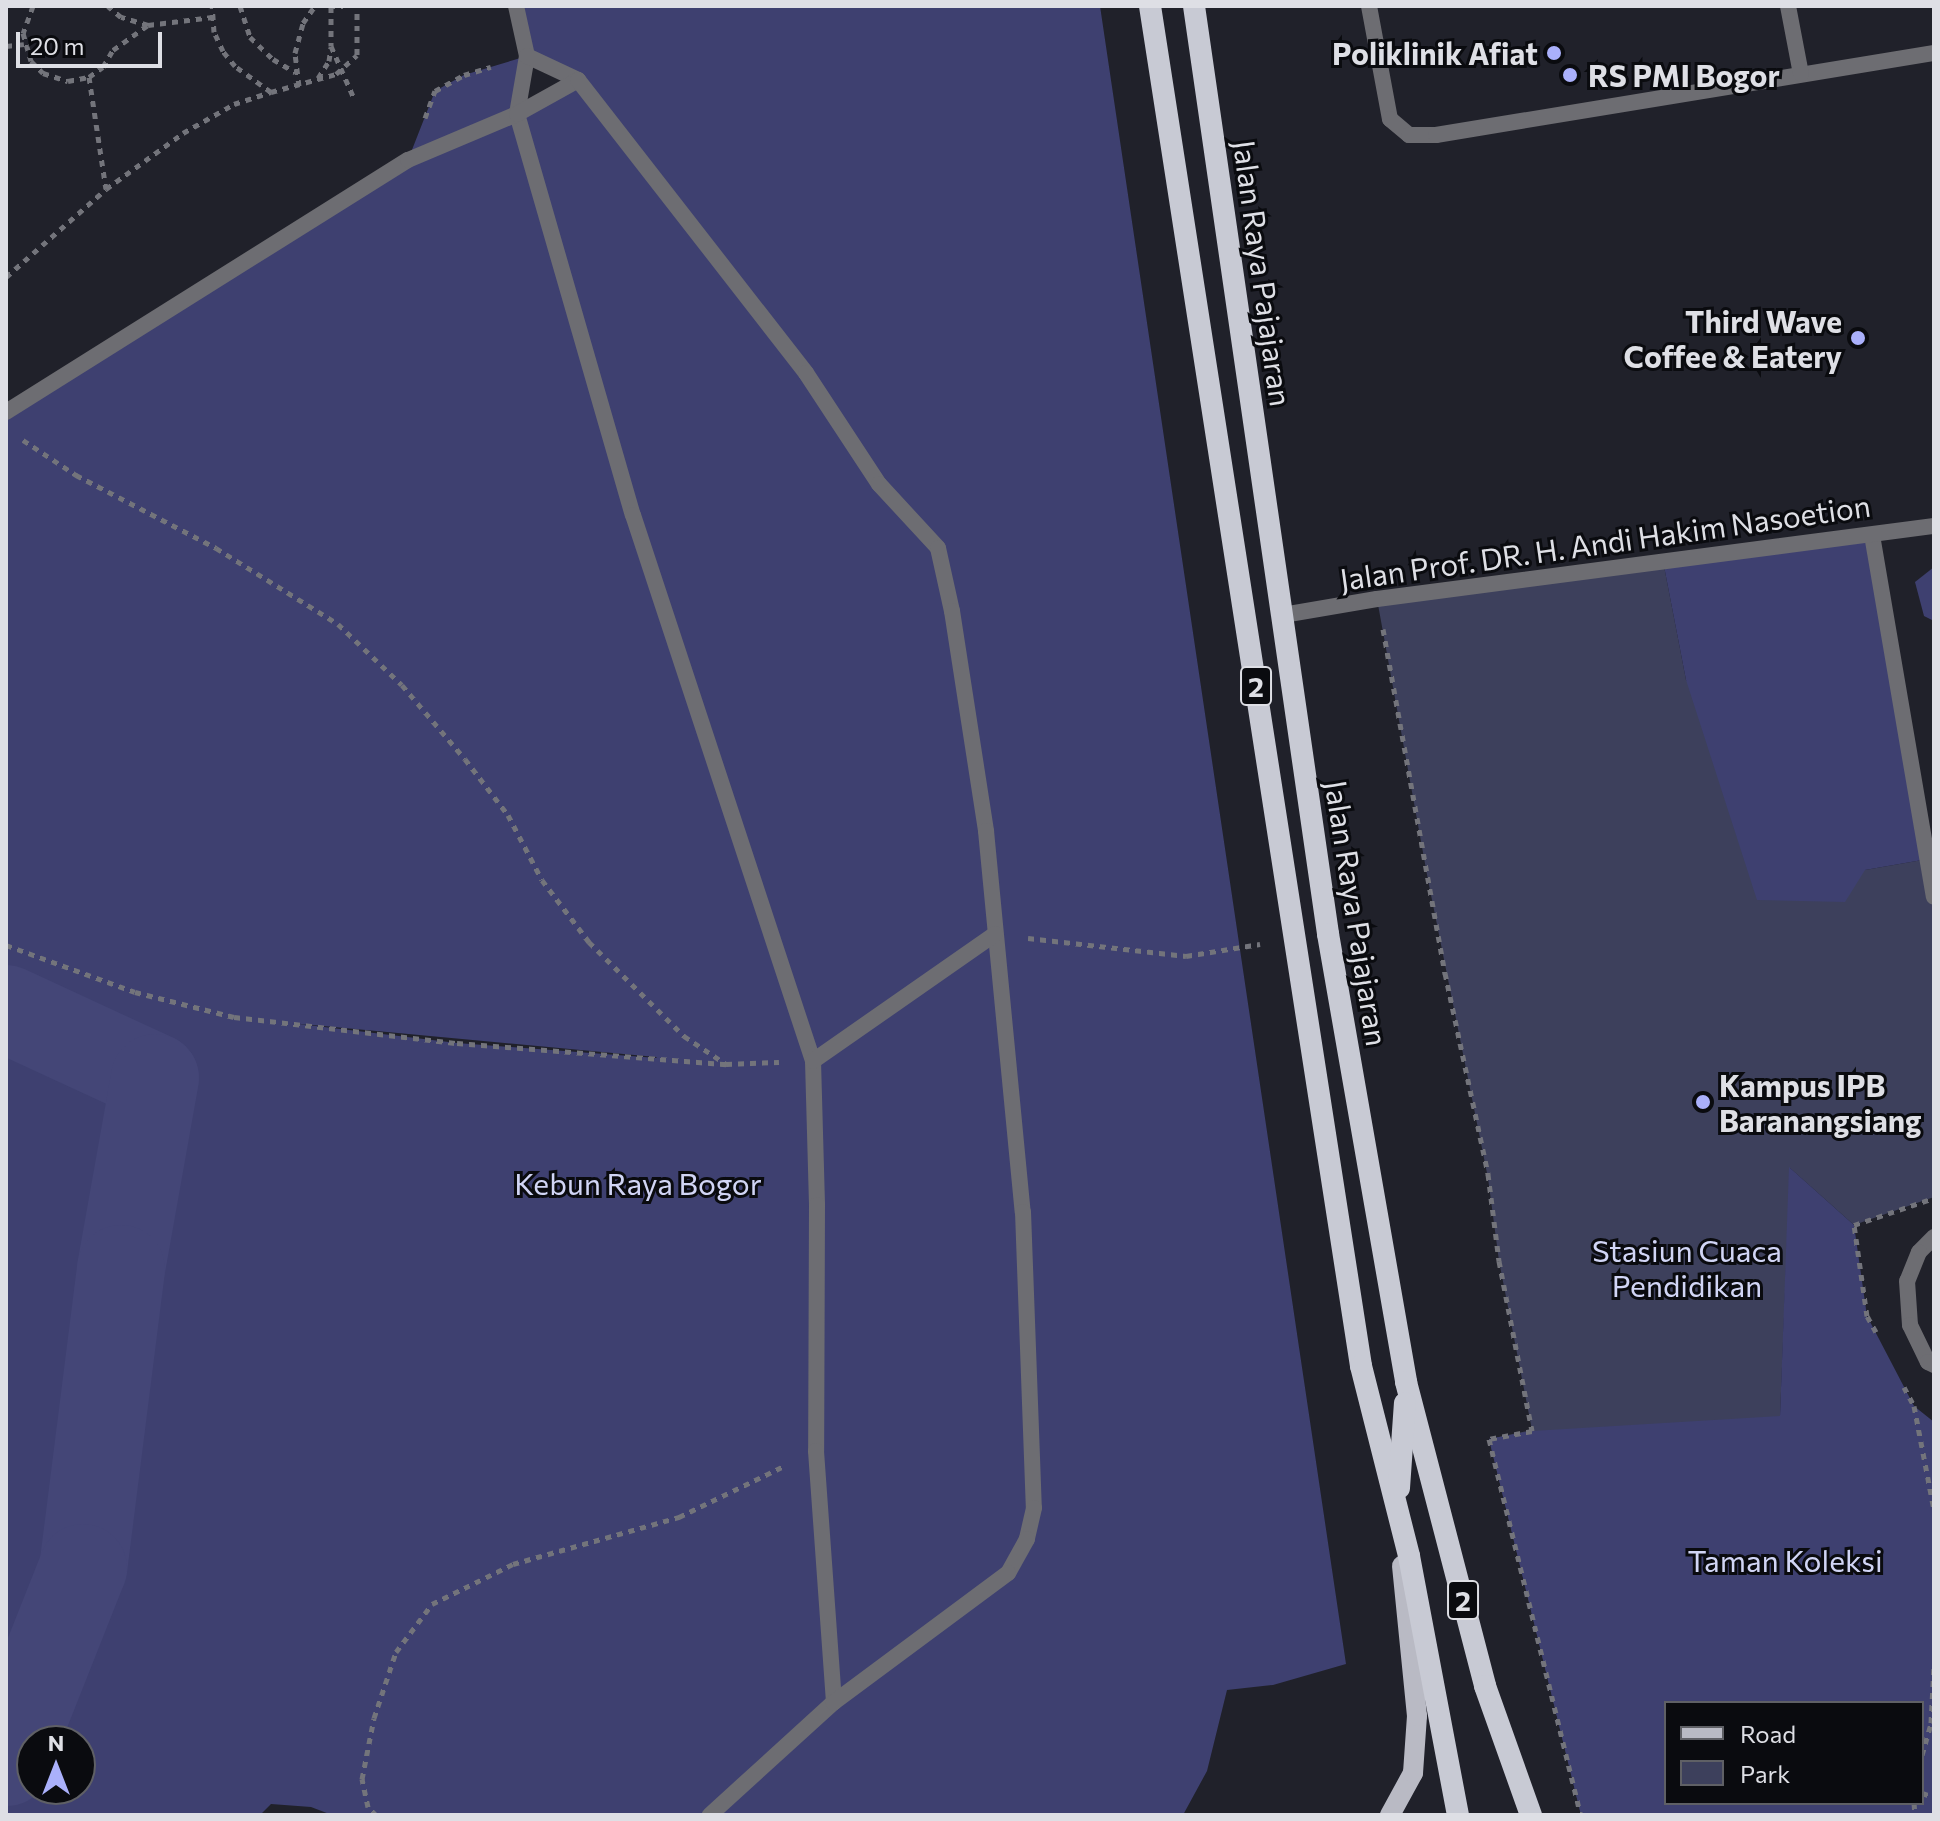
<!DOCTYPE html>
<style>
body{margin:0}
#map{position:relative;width:1940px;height:1821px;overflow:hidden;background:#20212a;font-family:Commissioner,sans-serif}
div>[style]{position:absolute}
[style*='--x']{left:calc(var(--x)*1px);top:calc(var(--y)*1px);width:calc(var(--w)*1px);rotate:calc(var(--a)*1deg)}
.green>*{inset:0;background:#3d405c}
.forest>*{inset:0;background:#3e4070}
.river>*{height:88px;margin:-44px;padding:0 44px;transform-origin:44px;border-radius:44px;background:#444677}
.path>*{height:5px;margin-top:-2.5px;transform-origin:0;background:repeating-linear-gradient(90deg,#73747b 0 6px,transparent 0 12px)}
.service>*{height:16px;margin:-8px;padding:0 8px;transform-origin:8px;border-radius:8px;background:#6d6d72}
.tertiary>*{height:16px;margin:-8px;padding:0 8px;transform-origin:8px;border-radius:8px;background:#6d6d72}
.primary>*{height:20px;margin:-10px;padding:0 10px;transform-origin:10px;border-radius:10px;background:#b9bac4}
.trunk>*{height:22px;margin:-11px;padding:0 11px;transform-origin:11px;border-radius:11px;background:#c8cad4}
.dots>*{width:22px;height:22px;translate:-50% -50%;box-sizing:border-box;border:4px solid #0a0b0f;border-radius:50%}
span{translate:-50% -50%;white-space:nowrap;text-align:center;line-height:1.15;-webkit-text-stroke:6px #0a0b0f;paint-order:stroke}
.shield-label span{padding:2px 6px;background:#0a0b0f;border:2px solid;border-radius:6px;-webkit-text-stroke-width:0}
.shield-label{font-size:28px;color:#dedfe5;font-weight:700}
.poi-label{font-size:30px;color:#dedfe5;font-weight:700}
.right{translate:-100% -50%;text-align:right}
.left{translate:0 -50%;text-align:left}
.street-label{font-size:30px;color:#dedfe5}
.park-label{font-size:30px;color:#d1d5f5}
.frame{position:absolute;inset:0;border:8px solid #dedfe5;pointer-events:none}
.legend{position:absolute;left:1664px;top:1701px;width:260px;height:104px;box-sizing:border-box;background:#0a0b0f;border:2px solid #5f6065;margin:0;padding:10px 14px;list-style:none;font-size:24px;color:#dedfe5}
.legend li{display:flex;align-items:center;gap:16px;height:40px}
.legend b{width:40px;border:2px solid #5f6065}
.north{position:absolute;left:16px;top:1725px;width:80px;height:80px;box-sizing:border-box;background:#0a0b0f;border:2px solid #5f6065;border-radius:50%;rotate:0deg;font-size:22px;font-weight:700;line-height:32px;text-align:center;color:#dedfe5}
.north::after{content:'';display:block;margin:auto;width:28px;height:36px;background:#aab0fb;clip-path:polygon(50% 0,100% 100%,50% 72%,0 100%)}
.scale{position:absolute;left:16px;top:32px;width:146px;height:36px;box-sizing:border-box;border:4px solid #dedfe5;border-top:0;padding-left:10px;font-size:24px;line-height:28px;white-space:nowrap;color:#dedfe5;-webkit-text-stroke:6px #0a0b0f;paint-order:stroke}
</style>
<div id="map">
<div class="green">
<i style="clip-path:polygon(1663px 561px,1686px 680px,1865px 870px,1928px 859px,1934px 897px,1934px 1197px,1854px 1225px,1790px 1168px,1780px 1416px,1666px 1703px,1666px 1803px,1581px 1815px,1489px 1439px,1532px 1430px,1499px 1261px,1488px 1178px,1428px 880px,1377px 599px)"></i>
</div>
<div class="forest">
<i style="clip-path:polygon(evenodd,516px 6px,1100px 6px,1346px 1664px,1273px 1685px,1227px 1690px,1207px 1771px,1183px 1815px,332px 1815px,311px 1807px,271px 1804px,260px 1815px,6px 1815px,6px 412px,408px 160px,435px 91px,464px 75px,527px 56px,516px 6px,528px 56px,578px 80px,517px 113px,528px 56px,516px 6px,291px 1023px,656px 1057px,657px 1058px,457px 1043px,291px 1023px,516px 6px,32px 1741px,80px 1741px,80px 1789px,32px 1789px,32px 1741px)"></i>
<i style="clip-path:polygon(1872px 535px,1928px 859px,1865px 870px,1845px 902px,1757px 900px,1686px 680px,1663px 561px)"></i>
<i style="clip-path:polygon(1934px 567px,1934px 621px,1924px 616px,1915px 582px)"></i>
<i style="clip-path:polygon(evenodd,1789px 1167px,1854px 1225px,1867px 1316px,1914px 1406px,1934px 1422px,1934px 1815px,1581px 1815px,1489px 1439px,1532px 1431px,1780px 1416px,1789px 1167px,1666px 1703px,1922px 1703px,1922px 1803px,1666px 1803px,1666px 1703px)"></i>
</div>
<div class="river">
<i style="--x:6;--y:1009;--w:164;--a:24.8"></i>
<i style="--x:155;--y:1078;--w:194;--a:100.1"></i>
<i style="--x:121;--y:1269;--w:301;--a:97.2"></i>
<i style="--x:83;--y:1568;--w:209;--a:111.6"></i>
</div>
<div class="path">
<i style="--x:33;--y:6;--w:29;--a:110"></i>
<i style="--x:23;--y:33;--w:29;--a:74"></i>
<i style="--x:31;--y:61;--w:17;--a:45"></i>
<i style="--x:43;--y:73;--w:26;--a:18"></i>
<i style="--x:68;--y:81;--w:21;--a:-11"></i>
<i style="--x:89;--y:77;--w:17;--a:-36"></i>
<i style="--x:103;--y:67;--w:20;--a:-60"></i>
<i style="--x:113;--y:50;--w:43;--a:-35.5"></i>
<i style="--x:148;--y:25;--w:28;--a:-163"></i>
<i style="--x:121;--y:17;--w:17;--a:-140"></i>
<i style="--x:240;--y:6;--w:33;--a:72"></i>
<i style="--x:250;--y:37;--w:32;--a:44"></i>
<i style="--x:273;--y:59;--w:26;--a:31"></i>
<i style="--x:329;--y:6;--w:14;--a:0"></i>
<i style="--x:331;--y:7;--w:39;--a:90"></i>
<i style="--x:331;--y:46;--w:55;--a:66.3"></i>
<i style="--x:148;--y:25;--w:65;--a:-7"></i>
<i style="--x:6;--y:46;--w:18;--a:-6"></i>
<i style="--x:89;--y:77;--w:113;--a:81.4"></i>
<i style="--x:318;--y:78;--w:20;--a:-57"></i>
<i style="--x:329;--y:61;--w:14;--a:-82"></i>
<i style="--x:299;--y:86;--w:33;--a:-97"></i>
<i style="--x:295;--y:53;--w:31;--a:-75"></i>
<i style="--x:303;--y:23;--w:21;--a:-55"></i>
<i style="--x:271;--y:92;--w:67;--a:-15.5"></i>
<i style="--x:336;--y:74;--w:28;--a:-42"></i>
<i style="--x:357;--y:55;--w:49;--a:-90"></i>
<i style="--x:425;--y:118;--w:29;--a:-70"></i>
<i style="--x:435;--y:91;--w:33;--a:-29"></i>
<i style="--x:464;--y:75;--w:28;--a:-17"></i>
<i style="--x:6;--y:277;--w:133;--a:-41.3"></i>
<i style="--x:106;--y:189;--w:95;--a:-36"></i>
<i style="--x:183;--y:133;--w:59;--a:-29.6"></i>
<i style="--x:234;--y:104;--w:39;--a:-18"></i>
<i style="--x:271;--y:92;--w:44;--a:-144.2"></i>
<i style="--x:235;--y:66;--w:19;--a:-129"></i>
<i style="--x:223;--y:51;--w:21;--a:-115"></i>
<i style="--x:214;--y:32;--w:26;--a:-94"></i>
<i style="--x:23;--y:440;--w:64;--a:33.4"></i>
<i style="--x:76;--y:475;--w:158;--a:27.5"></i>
<i style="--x:216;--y:548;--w:144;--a:31.9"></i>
<i style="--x:338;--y:624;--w:88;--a:43.6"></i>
<i style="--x:402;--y:685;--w:97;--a:49.6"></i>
<i style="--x:465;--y:759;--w:71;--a:52.5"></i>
<i style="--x:508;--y:815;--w:73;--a:62.4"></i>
<i style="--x:542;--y:880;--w:78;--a:52.8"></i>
<i style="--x:589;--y:942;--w:134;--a:44.7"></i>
<i style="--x:684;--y:1036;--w:50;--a:33.7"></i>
<i style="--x:1383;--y:629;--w:350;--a:79.8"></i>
<i style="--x:1445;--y:973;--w:206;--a:77.9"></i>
<i style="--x:1488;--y:1174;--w:88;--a:82.8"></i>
<i style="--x:1499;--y:1261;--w:173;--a:79"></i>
<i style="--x:1532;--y:1431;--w:44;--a:169.5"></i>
<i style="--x:1489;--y:1439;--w:387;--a:76.3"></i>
<i style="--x:1028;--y:938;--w:159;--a:6.5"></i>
<i style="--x:1186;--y:956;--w:75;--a:-9.2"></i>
<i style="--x:6;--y:945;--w:137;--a:20"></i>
<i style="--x:135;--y:992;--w:102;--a:14.2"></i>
<i style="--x:234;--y:1017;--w:225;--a:6.7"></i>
<i style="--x:457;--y:1043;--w:270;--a:4.5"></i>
<i style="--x:726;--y:1064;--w:53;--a:-2.2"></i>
<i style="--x:1876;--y:1332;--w:18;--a:-119"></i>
<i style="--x:1867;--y:1316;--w:92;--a:-98.1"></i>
<i style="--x:1854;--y:1225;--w:84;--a:-18.6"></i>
<i style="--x:1904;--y:1387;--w:21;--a:62"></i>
<i style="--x:1914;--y:1406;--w:106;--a:79.1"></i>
<i style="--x:1922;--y:1755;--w:33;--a:-74"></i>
<i style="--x:1931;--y:1723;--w:58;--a:-87"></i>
<i style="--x:1922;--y:1793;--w:13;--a:18"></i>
<i style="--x:1914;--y:1803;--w:12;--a:85"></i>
<i style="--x:376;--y:1815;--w:11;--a:-135"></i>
<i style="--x:368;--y:1807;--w:29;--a:-102"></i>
<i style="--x:362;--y:1779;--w:62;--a:-78.9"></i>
<i style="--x:374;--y:1718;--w:70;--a:-71.6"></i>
<i style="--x:396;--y:1652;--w:60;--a:-53.1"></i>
<i style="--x:432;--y:1604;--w:90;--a:-26.3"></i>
<i style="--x:513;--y:1564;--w:173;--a:-15.8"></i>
<i style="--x:679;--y:1517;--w:119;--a:-25.9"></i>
</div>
<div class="service">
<i style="--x:516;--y:6;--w:51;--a:77.6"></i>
<i style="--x:527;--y:56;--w:59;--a:99.8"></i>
<i style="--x:517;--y:114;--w:417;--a:73.9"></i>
<i style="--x:633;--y:515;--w:575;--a:71.75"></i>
<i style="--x:813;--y:1061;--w:144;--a:88.4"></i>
<i style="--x:817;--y:1205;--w:246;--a:90.2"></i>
<i style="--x:816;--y:1451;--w:252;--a:85.9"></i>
<i style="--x:834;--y:1702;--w:168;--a:137.7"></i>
<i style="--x:1369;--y:6;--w:115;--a:79.5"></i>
<i style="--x:1390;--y:119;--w:25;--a:40"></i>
<i style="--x:1409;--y:135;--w:27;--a:0"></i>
<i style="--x:1436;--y:135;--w:505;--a:-9.35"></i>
<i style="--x:1788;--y:6;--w:69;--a:79.2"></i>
<i style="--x:527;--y:56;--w:56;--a:25.2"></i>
<i style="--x:6;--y:412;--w:474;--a:-32.1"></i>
<i style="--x:408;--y:160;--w:118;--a:-22.9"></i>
<i style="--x:517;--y:114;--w:70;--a:-29.1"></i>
<i style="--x:578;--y:80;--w:371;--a:52.1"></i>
<i style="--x:806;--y:373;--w:133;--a:56.7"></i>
<i style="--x:879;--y:484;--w:87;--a:47.3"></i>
<i style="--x:938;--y:548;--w:65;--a:77.5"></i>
<i style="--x:952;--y:611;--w:223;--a:81.2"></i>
<i style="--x:986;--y:831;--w:383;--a:84.5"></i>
<i style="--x:1023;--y:1212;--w:296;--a:87.9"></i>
<i style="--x:1034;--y:1508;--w:32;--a:103"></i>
<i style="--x:1027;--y:1539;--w:39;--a:119"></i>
<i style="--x:1008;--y:1573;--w:217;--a:143.4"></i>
<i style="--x:1872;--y:535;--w:367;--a:80.3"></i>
<i style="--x:813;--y:1061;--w:222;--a:-34.9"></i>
<i style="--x:1934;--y:1237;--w:21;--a:135"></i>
<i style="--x:1919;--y:1252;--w:31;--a:112"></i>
<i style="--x:1907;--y:1281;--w:44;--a:86.1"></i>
<i style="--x:1910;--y:1325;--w:41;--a:64.1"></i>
<i style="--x:1928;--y:1362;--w:7;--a:27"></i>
</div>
<div class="tertiary">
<i style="--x:1283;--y:615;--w:95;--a:-9.7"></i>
<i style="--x:1377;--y:599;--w:562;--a:-7.47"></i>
</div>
<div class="primary">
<i style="--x:1390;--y:1815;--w:48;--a:-61.3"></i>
<i style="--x:1413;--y:1773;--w:57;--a:-86"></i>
<i style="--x:1417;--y:1716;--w:151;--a:-95.7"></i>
</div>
<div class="trunk">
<i style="--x:1150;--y:6;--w:1376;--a:81.18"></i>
<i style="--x:1361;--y:1366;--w:196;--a:75.8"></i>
<i style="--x:1409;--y:1556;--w:264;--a:79.3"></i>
<i style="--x:1194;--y:6;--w:938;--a:81.78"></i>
<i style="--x:1328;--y:934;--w:455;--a:80.1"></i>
<i style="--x:1406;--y:1382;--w:314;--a:75.4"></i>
<i style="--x:1485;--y:1686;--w:137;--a:70.4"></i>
<i style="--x:1399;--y:1488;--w:85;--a:-86"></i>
</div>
<div class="dots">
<i style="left:1554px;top:53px;background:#aab0fb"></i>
<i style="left:1570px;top:75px;background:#aab0fb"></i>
<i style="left:1858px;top:338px;background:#aab0fb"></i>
<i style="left:1703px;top:1102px;background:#aab0fb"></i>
</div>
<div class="shield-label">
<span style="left:1256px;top:686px">2</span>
<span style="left:1463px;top:1600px">2</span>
</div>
<div class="poi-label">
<span class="right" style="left:1538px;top:53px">Poliklinik Afiat</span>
<span class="left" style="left:1588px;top:75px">RS PMI Bogor</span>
<span class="right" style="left:1842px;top:338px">Third Wave<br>Coffee &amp; Eatery</span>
<span class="left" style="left:1719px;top:1102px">Kampus IPB<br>Baranangsiang</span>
</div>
<div class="street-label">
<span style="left:1263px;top:273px;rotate:82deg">Jalan Raya Pajajaran</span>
<span style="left:1605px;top:542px;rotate:-8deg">Jalan Prof. DR. H. Andi Hakim Nasoetion</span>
<span style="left:1357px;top:913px;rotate:81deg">Jalan Raya Pajajaran</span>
</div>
<div class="park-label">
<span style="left:638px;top:1183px">Kebun Raya Bogor</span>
<span style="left:1687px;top:1267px">Stasiun Cuaca<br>Pendidikan</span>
<span style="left:1785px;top:1560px">Taman Koleksi</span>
</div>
<div class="frame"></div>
<ul class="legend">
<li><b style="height:10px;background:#b9bac4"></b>Road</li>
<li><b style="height:22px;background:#3d405c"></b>Park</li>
</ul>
<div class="north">N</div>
<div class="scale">20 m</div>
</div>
